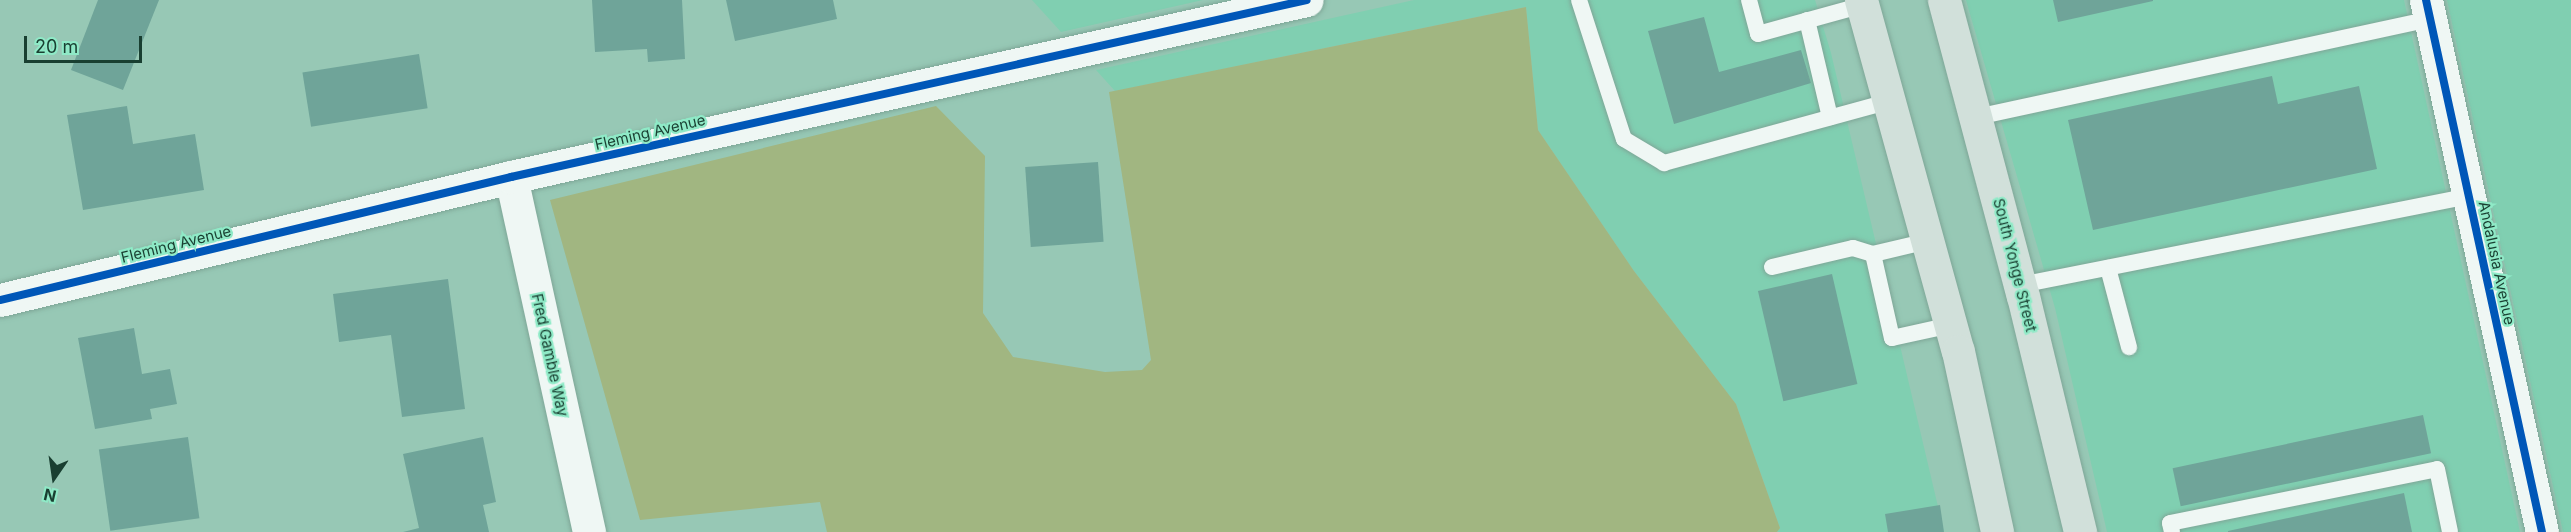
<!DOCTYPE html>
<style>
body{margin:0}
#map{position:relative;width:2571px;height:532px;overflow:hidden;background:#97c8b5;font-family:Inter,sans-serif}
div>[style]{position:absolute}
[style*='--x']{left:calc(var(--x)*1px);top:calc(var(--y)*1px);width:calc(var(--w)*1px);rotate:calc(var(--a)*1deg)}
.built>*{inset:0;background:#80cfb1}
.green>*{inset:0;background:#a1b681}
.building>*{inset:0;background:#6fa499;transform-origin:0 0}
.roads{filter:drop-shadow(0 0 2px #7ea697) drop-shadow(0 0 2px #7ea697)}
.lane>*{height:16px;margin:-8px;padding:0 8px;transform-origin:8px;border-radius:8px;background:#eff7f4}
.street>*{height:33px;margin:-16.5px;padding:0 16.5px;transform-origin:16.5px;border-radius:16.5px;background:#eff7f4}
.primary>*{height:33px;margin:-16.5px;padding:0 16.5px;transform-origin:16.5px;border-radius:16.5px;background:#d1e0da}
.cycleway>*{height:8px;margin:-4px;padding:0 4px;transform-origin:4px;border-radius:4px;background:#0057b8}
span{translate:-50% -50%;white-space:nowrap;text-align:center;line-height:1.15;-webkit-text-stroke:4.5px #8feac7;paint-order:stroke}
.street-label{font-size:15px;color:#193f31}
.north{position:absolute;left:24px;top:448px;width:60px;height:60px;-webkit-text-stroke:4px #8feac7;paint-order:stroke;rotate:193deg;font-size:16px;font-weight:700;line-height:24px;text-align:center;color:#193f31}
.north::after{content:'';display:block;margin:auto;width:21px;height:27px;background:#193f31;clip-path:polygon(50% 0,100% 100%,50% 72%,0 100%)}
.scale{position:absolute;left:24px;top:36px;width:118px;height:27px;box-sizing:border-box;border:3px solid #193f31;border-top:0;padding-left:8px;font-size:18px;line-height:21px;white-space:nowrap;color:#193f31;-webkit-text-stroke:4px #8feac7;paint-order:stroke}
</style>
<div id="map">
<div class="built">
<i style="clip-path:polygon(1032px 0,1203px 0,1061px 32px)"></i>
<i style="clip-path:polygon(1414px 0,1815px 0,1831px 53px,1944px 532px,1777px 532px,1780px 528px,1736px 404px,1634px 271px,1538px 130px,1526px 7px,1115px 91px,1096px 70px)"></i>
<i style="clip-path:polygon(1966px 0,2404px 0,2520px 532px,2107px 532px,2055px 308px)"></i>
<i style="clip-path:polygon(2447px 0,2571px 0,2571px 532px,2563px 532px)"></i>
</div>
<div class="green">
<i style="clip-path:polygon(1526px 7px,1538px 130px,1634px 271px,1736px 404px,1780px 528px,1777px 532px,827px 532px,820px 502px,640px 520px,550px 200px,936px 106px,985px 156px,983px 313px,1013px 357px,1105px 372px,1142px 370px,1151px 360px,1109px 92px)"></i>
</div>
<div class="building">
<i style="clip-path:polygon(98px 0,159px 0,123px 90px,71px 70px)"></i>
<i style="clip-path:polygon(592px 0,682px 0,685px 59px,648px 62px,647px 49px,595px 52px)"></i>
<i style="clip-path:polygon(726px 0,833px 0,837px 19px,735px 41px)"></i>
<i style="clip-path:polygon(2053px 0,2153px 0,2153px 1px,2058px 22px)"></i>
<i style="clip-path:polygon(1704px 17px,1719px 72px,1801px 50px,1811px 83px,1674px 124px,1648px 31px)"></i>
<i style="left:419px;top:54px;width:55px;height:118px;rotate:81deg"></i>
<i style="clip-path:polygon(2272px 76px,2278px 104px,2359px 86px,2377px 169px,2093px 230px,2068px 120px)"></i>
<i style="clip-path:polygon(127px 106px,133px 144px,195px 134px,204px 190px,83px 210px,67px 115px)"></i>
<i style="left:1098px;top:162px;width:80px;height:73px;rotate:86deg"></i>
<i style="left:1832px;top:274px;width:113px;height:76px;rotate:77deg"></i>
<i style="clip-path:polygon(448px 279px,465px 409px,402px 417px,391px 335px,339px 342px,333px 294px)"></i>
<i style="clip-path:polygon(134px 328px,142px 374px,170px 369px,177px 404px,150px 409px,152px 419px,95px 429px,78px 338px)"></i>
<i style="left:2423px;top:415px;width:39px;height:256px;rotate:78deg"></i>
<i style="left:188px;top:437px;width:82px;height:90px;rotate:82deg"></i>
<i style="clip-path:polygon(483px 437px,496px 502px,483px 505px,489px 532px,403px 532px,419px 528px,403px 454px)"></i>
<i style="clip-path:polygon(2404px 493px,2412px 532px,2228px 532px,2228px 531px)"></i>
<i style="clip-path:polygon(1940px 505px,1944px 532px,1888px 532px,1885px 514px)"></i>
</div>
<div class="roads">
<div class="lane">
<i style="--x:1579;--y:0;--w:146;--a:72.1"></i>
<i style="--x:1624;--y:139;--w:47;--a:31"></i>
<i style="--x:1664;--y:163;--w:234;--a:-15.3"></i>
<i style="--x:1749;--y:0;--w:35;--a:75"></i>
<i style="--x:1758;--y:34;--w:109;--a:-15.4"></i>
<i style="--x:1807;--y:20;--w:100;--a:76.7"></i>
<i style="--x:1977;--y:117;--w:463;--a:-12.2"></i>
<i style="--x:1928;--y:241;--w:57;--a:166.7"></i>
<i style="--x:1873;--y:254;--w:86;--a:77.3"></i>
<i style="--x:1892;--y:338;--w:60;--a:-12.4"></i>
<i style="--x:1772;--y:267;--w:83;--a:-13.2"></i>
<i style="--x:1853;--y:248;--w:21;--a:17"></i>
<i style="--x:2108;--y:268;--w:82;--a:75.1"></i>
<i style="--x:2020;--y:285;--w:458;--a:-11.2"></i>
<i style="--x:2172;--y:532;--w:9;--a:-103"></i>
<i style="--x:2170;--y:523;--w:272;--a:-11.4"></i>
<i style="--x:2437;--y:469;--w:64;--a:78.3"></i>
</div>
<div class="street">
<i style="--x:2426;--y:0;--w:544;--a:77.7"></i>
<i style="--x:511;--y:177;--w:363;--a:77.6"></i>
<i style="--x:0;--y:300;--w:526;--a:-13.53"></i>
<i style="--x:511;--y:177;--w:815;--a:-12.54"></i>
</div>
<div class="primary">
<i style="--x:1861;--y:0;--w:364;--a:74.6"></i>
<i style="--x:1958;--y:351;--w:185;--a:77.8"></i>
<i style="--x:1944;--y:0;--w:306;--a:75.1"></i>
<i style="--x:2023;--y:296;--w:243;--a:76.4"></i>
</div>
</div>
<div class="cycleway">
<i style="--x:2426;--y:0;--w:544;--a:77.7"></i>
<i style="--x:0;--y:300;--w:526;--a:-13.53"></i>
<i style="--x:511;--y:177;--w:815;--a:-12.54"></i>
</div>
<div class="street-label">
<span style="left:650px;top:132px;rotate:-13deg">Fleming Avenue</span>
<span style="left:176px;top:244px;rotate:-14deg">Fleming Avenue</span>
<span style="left:2497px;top:263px;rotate:78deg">Andalusia Avenue</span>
<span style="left:2015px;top:265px;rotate:76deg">South Yonge Street</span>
<span style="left:550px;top:355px;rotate:78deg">Fred Gamble Way</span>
</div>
<div class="north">N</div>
<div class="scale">20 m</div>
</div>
